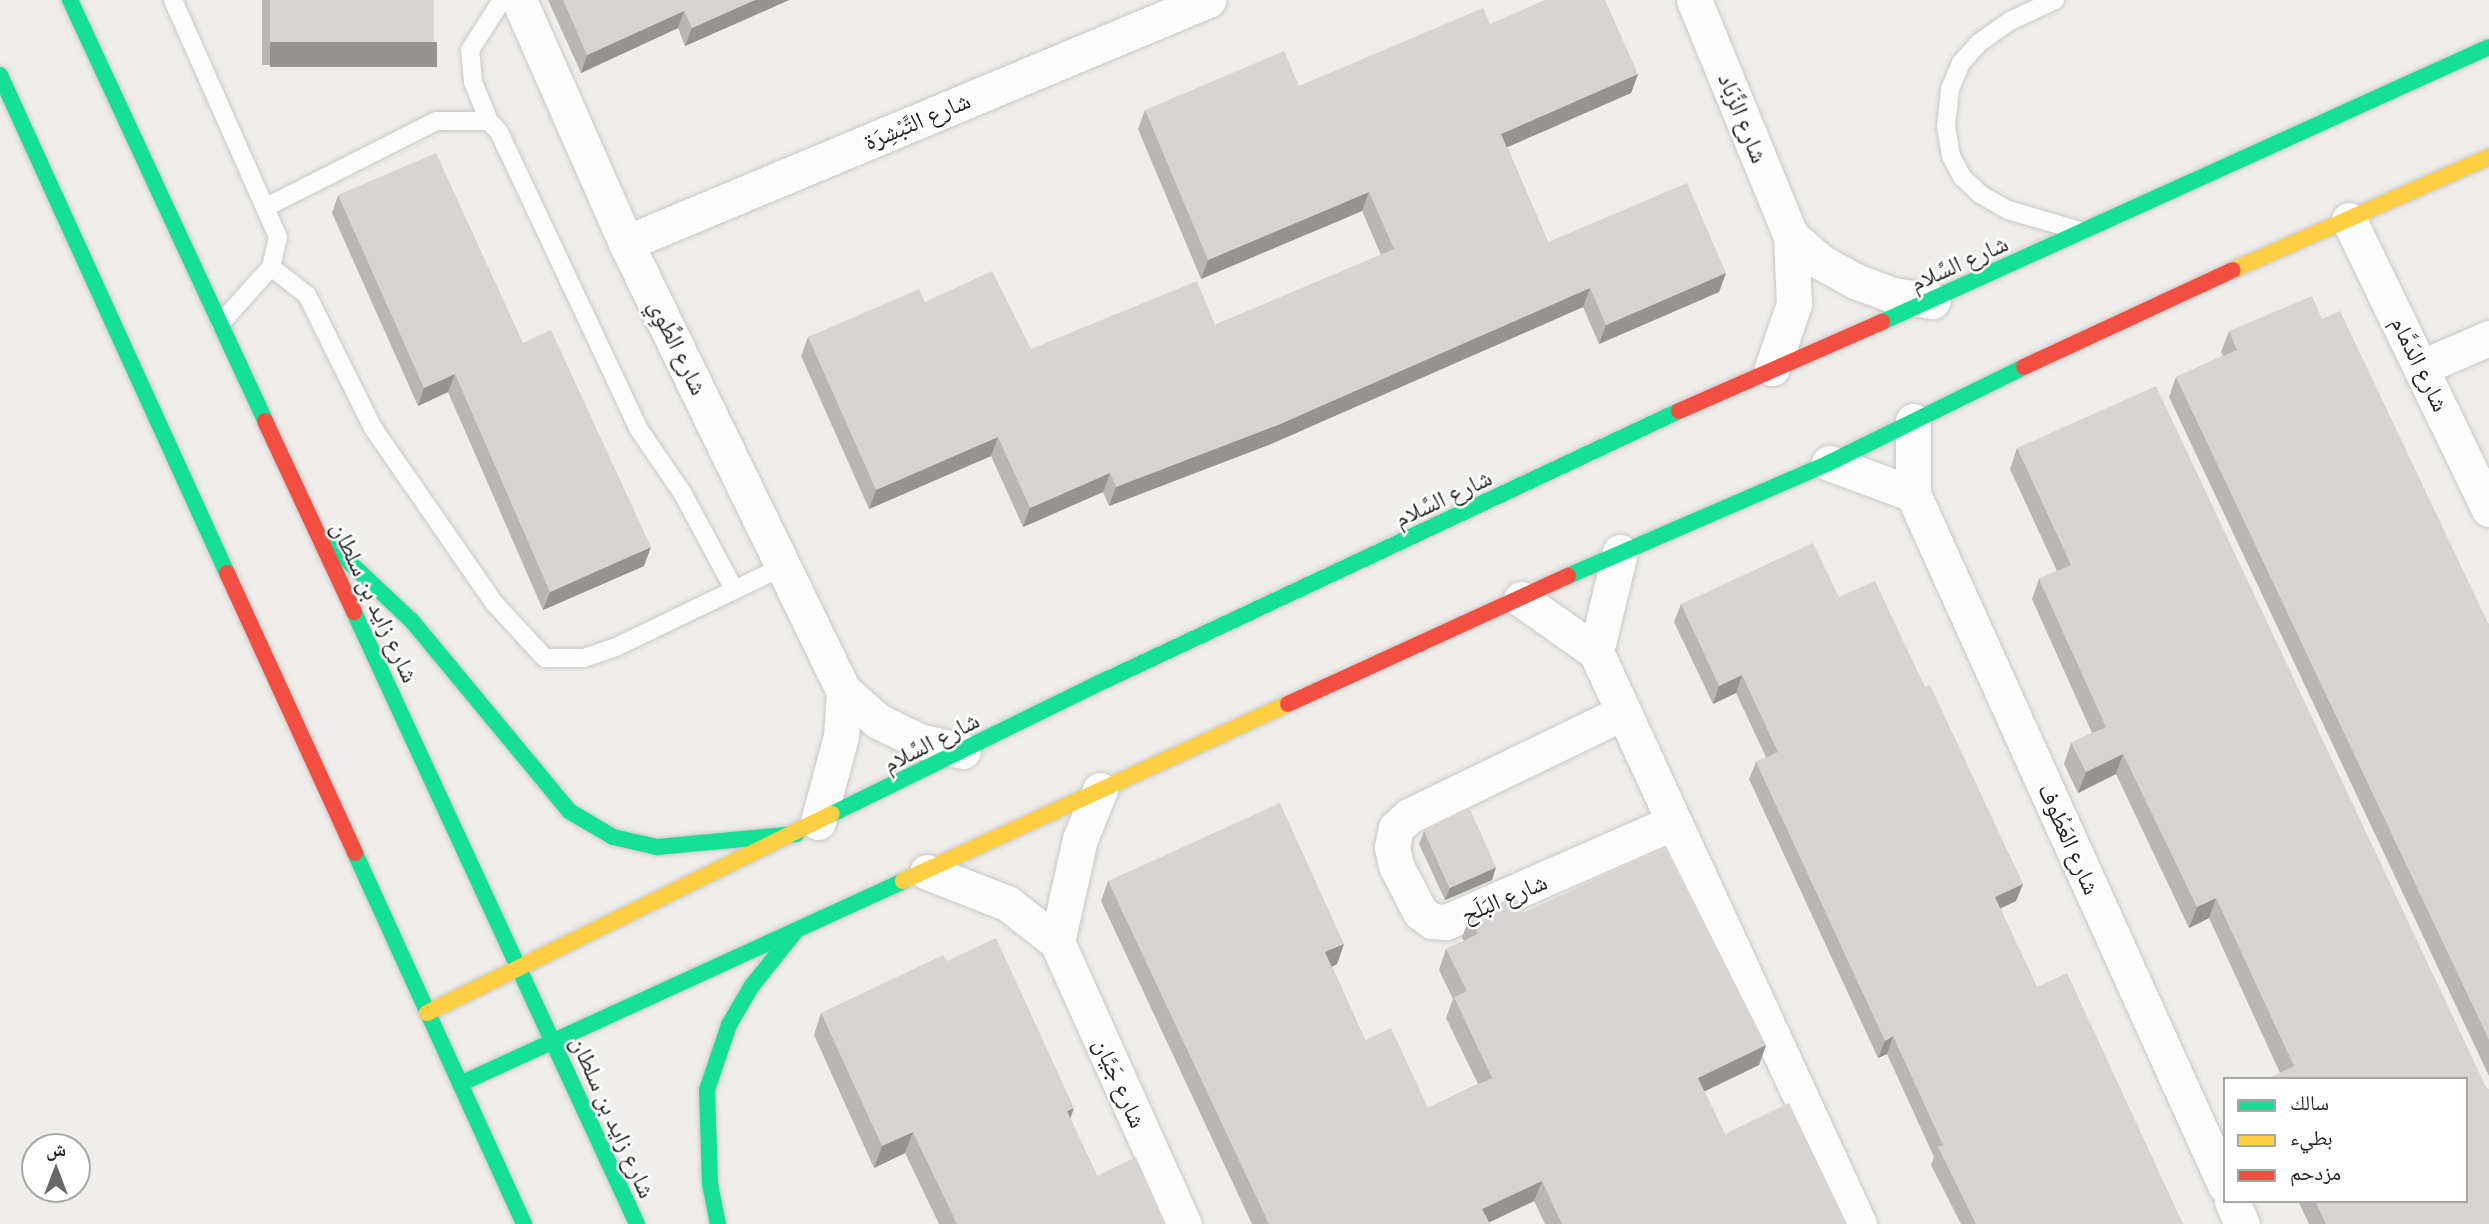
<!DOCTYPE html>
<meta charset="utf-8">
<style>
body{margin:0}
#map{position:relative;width:2489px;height:1224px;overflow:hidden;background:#f0eeeb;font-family:Ubuntu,"Noto Naskh Arabic",sans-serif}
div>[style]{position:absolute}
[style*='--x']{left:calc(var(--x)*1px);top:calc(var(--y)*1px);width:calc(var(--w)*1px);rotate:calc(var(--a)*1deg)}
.roads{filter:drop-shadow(0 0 2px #c9c8c7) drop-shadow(0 0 2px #c9c8c7)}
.lane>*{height:18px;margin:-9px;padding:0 9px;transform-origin:9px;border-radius:9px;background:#fdfcfc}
.street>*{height:35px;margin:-17.5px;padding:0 17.5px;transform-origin:17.5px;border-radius:17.5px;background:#fdfcfc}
.fast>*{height:16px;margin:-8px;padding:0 8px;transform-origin:8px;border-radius:8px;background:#16e098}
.slow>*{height:16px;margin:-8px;padding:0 8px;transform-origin:8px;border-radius:8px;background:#ffcf43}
.jam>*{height:16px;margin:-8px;padding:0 8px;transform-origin:8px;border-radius:8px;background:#f24e42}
.wall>*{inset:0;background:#b9b6b5;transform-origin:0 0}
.shaded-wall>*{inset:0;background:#969493;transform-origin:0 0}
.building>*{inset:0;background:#d7d4d2;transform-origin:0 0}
span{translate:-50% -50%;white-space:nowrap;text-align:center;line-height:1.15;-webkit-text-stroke:5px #fff;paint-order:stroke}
.street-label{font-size:24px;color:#222}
.legend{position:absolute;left:2223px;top:1077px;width:245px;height:126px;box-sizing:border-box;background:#fff;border:2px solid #a7a7a7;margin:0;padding:9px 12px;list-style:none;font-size:21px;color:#222}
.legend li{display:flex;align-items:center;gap:14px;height:35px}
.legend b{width:35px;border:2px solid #a7a7a7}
.north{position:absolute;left:21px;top:1133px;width:70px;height:70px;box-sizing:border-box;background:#fff;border:2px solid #a7a7a7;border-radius:50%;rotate:0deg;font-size:19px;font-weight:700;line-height:28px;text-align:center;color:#222}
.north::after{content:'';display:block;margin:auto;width:24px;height:32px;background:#6a6968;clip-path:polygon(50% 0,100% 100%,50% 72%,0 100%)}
</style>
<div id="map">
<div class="roads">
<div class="lane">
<i style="--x:173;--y:0;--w:259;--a:66.1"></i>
<i style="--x:278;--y:237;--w:31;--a:103"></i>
<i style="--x:271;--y:267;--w:76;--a:131.8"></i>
<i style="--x:2055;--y:0;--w:50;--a:155"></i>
<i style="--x:2010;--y:21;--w:38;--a:145"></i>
<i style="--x:1979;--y:43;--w:27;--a:132"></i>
<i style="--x:1961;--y:63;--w:28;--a:113"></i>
<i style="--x:1950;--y:89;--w:36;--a:96"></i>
<i style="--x:1946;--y:125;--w:31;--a:81"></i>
<i style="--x:1951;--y:156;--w:24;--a:62"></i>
<i style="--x:1962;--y:177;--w:25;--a:43"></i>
<i style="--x:1980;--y:194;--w:32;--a:30"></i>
<i style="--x:2008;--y:210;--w:72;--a:16.2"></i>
<i style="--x:489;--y:121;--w:42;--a:-112.3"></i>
<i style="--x:473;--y:82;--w:32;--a:-95"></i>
<i style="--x:470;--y:50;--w:59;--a:-57.4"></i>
<i style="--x:268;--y:206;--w:188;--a:-26.8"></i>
<i style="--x:436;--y:121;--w:53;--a:0"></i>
<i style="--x:489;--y:121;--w:15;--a:48"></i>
<i style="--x:499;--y:132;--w:327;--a:64.8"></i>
<i style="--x:638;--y:428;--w:80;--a:55.7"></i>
<i style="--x:683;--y:494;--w:108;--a:61.8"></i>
<i style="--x:271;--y:267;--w:46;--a:37.9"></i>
<i style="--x:307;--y:295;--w:148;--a:63.6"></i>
<i style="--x:373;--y:428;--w:214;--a:55.3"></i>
<i style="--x:495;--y:604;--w:74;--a:47.2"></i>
<i style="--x:545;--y:658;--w:39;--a:0"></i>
<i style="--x:584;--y:658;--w:34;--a:-19"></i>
<i style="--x:616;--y:647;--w:187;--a:-25.7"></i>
</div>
<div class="street">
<i style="--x:519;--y:0;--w:266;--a:66.2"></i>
<i style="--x:626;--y:243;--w:498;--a:64.1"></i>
<i style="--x:844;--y:691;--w:45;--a:41.4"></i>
<i style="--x:878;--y:721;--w:46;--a:26"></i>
<i style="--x:919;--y:741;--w:45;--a:12.8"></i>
<i style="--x:1694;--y:0;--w:255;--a:67.7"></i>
<i style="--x:1791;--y:236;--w:68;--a:87.5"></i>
<i style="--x:1794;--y:304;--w:68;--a:109"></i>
<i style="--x:2349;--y:220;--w:321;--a:64.2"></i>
<i style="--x:1791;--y:236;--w:40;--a:41"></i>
<i style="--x:1821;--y:262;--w:39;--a:29"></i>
<i style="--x:1855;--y:281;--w:40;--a:20.2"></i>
<i style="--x:1893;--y:295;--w:40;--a:8.5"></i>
<i style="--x:626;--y:243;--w:631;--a:-22.66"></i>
<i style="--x:2422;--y:367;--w:73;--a:-23.4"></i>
<i style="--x:1913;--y:421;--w:73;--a:90"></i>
<i style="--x:1913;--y:494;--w:758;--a:65.7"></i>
<i style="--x:1829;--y:463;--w:90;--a:20.3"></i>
<i style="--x:1521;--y:599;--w:92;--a:35.2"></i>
<i style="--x:1596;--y:652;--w:630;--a:65.31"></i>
<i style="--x:1596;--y:652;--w:103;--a:-76.5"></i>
<i style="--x:1624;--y:712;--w:239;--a:154.2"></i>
<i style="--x:1409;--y:816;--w:18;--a:137"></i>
<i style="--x:1396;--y:828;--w:19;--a:102"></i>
<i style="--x:1392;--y:847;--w:19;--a:78"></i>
<i style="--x:1396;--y:866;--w:52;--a:62.4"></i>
<i style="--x:1420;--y:912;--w:15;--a:37"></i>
<i style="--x:1432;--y:921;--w:14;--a:4"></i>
<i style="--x:1446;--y:922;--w:249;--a:-23.7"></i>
<i style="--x:818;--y:822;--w:89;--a:-75"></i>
<i style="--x:841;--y:736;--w:45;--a:-86.2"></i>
<i style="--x:927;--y:872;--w:86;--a:21.2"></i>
<i style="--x:1007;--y:903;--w:63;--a:38"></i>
<i style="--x:1057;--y:942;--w:309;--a:65.8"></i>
<i style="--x:1057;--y:942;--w:106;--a:-77.4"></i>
<i style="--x:1080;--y:839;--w:53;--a:-67.8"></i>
<i style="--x:2232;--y:1201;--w:25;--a:67"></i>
</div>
<div class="fast">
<i style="--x:70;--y:0;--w:464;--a:65.1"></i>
<i style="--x:0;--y:75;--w:547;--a:65.5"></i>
<i style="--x:1882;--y:322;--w:666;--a:-24.37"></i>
<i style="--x:331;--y:545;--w:111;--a:43.2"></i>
<i style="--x:412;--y:621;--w:246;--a:50.4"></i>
<i style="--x:569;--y:811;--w:51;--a:30.6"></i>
<i style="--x:613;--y:837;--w:45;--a:12.8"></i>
<i style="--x:657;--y:847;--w:140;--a:-5.3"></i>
<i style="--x:1568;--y:576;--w:284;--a:-23.4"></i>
<i style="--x:1829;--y:463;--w:217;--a:-26.2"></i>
<i style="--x:354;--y:612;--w:674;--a:65.18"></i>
<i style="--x:832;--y:814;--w:305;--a:-26.1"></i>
<i style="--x:1106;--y:680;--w:633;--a:-25.15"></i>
<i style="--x:355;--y:853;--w:408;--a:65.5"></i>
<i style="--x:460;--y:1084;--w:487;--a:-24.6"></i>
<i style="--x:718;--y:1224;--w:41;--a:-101.3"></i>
<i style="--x:710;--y:1184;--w:94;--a:-91.8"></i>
<i style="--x:707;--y:1090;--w:69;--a:-71.3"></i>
<i style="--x:729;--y:1025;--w:44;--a:-59.9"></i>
<i style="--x:751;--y:987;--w:70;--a:-51.3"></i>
</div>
<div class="slow">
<i style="--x:2233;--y:270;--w:280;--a:-23.8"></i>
<i style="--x:903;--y:881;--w:424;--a:-24.7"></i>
<i style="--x:427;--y:1013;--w:451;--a:-26.2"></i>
</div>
<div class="jam">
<i style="--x:2024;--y:367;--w:230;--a:-24.9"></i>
<i style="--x:1679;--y:411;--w:222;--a:-23.7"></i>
<i style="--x:265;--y:421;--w:211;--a:65"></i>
<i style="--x:227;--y:573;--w:308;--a:65.4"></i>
<i style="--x:1288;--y:704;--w:308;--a:-24.6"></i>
</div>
</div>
<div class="wall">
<i style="left:262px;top:0;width:172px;height:65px"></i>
<i style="clip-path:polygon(548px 0,789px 0,685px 46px,678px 28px,581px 73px)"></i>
<i style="clip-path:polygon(1490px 24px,1638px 74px,1631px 93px,1507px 147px,1548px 242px,1726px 273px,1719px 292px,1599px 344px,1583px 307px,1271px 444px,1109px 506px,1103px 492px,1023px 527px,991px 456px,869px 509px,801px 356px,808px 337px,925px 302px,1031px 349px,1215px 325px,1381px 255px,1362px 211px,1201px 279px,1138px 129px,1145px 110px,1299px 86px)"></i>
<i style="clip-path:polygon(338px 195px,523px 343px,644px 566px,543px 610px,448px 392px,418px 406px,332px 213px)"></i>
<i style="clip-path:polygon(2322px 319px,2489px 625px,2489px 1076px,2169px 397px,2176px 377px,2223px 356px,2221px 352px,2229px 331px)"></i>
<i style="clip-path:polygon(2017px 448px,2486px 1087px,2489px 1224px,2309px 1224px,2298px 1201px,2466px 1201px,2280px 1073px,2209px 918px,2189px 928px,2116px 774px,2078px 793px,2064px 764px,2071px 743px,2092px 733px,2032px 599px,2039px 579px,2057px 571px,2010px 469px)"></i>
<i style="clip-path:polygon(1839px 597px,1925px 687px,2023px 884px,2016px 901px,2000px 909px,2037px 987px,2183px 1224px,1961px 1224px,1931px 1165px,1934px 1157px,1887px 1054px,1878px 1058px,1749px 779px,1756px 762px,1766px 757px,1736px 693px,1713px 704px,1674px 622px,1681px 604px)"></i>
<i style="clip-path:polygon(1424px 831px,1496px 867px,1492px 880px,1445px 900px,1419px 844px)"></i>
<i style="clip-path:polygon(1108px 881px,1344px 944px,1337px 964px,1332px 967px,1365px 1040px,1428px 1108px,1478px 1084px,1446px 1018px,1453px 999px,1439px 970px,1446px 949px,1464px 941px,1462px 937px,1470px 916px,1523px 913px,1766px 1045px,1759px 1065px,1704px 1091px,1725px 1134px,1847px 1224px,1545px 1224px,1534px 1201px,1489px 1222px,1490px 1224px,1252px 1224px,1101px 901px)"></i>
<i style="clip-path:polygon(947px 961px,1070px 1118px,1097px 1176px,1166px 1224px,939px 1224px,905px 1153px,874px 1168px,814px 1035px,821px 1013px)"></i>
</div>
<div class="shaded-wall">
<i style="clip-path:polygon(755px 0,789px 0,685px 46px,692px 28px)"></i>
<i style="clip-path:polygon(684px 11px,678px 28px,581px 73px,587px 55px)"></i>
<i style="left:270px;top:42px;width:167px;height:25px"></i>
<i style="clip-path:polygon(1638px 74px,1631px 93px,1494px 153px,1501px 134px)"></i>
<i style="clip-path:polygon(1369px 192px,1362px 211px,1201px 279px,1208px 260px)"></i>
<i style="clip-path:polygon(1726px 273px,1719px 292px,1599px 344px,1606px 325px)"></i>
<i style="clip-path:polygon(1590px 288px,1583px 307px,1271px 444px,1109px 506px,1116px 487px)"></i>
<i style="clip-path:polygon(455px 374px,448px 392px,418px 406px,424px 388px)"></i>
<i style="clip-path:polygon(998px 437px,991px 456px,869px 509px,876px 490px)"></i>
<i style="clip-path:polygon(1110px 473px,1103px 492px,1023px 527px,1030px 508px)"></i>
<i style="clip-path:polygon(651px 547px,644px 566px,543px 610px,550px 592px)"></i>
<i style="clip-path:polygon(1742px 675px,1736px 693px,1713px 704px,1719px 686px)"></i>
<i style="clip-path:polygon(2123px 754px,2116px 774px,2078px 793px,2086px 772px)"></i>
<i style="clip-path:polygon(1496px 867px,1492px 880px,1445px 900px,1450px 887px)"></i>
<i style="clip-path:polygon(2023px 884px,2016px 901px,1988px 914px,1995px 897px)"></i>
<i style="clip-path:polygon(2216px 898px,2209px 918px,2189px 928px,2197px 907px)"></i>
<i style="clip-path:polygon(1344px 944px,1337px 964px,1318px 973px,1325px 952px)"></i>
<i style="clip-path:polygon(1893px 1036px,1887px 1054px,1878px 1058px,1885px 1041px)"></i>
<i style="clip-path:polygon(1766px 1045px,1759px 1065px,1691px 1098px,1698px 1078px)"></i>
<i style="clip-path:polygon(1074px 1108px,1066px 1130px,1067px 1111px)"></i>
<i style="clip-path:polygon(913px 1132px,905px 1153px,874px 1168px,882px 1146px)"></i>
<i style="clip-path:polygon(1542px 1181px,1534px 1201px,1486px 1224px,1482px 1209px)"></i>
</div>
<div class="building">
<i style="left:270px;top:0;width:164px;height:42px"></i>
<i style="clip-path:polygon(563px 0,755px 0,692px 28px,684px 11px,587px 55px)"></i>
<i style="clip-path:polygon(1545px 0,1605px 0,1638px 74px,1501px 134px,1548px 242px,1687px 183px,1726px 273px,1606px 325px,1590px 288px,1278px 425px,1116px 487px,1110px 473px,1030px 508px,998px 437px,876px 490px,808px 337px,919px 289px,925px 302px,992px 271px,1031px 349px,1197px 281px,1215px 325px,1394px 249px,1369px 192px,1208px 260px,1145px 110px,1284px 51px,1299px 86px,1483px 8px,1490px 24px)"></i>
<i style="clip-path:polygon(436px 153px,523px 343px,551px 330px,651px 547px,550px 592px,455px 374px,424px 388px,338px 195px)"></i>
<i style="clip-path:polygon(2312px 296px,2322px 319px,2340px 311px,2489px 625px,2489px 1040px,2176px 377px,2237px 350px,2229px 331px)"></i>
<i style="clip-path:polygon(2156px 386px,2486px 1087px,2489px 1089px,2489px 1224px,2326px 1224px,2315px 1201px,2466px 1201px,2466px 1079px,2267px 1079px,2294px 1066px,2216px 898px,2197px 907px,2123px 754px,2086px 772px,2071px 743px,2106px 727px,2039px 579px,2071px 565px,2017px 448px)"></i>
<i style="clip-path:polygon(1813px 543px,1839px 597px,1875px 581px,1925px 687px,1930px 685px,2023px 884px,1995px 897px,2037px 987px,2067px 973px,2183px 1224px,1976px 1224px,1938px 1147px,1943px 1145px,1893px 1036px,1885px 1041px,1756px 762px,1778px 752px,1742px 675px,1719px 686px,1681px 604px)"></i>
<i style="clip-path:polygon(1280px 803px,1344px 944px,1325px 952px,1365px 1040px,1391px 1028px,1428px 1108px,1492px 1078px,1454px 997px,1467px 991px,1446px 949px,1478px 934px,1470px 916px,1516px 896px,1523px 913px,1666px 846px,1766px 1045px,1698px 1078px,1725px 1134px,1789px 1103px,1847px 1224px,1562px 1224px,1542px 1181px,1482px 1209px,1490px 1224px,1269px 1224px,1108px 881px)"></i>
<i style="left:1470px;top:809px;width:64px;height:51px;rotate:66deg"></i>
<i style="clip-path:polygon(996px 938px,1074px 1108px,1067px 1111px,1097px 1176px,1136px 1157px,1166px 1224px,957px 1224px,913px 1132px,882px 1146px,821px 1013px,943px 955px,947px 961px)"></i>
</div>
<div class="street-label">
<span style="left:1743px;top:118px;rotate:68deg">شارع الزَّبَاد</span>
<span style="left:917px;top:121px;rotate:-23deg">شارع التَّبْشِرَة</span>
<span style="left:1959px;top:263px;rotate:-24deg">شارع السَّلام</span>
<span style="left:678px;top:347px;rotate:64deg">شارع الطَّوِي</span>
<span style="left:2420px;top:364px;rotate:64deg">شارع الدَمَّام</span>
<span style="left:1443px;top:498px;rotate:-25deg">شارع السَّلام</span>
<span style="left:375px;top:602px;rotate:65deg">شارع زايد بن سلطان</span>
<span style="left:931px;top:742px;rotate:-27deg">شارع السَّلام</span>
<span style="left:2069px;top:839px;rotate:66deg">شارع العَطُوف</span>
<span style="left:1504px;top:898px;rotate:-23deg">شارع البَلَح</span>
<span style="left:1120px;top:1083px;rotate:66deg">شارع جَيَّان</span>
<span style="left:613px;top:1117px;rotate:66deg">شارع زايد بن سلطان</span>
</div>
<ul class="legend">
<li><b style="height:9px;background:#16e098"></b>سالك</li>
<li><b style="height:9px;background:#ffcf43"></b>بطيء</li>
<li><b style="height:9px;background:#f24e42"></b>مزدحم</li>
</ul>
<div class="north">ش</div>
</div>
